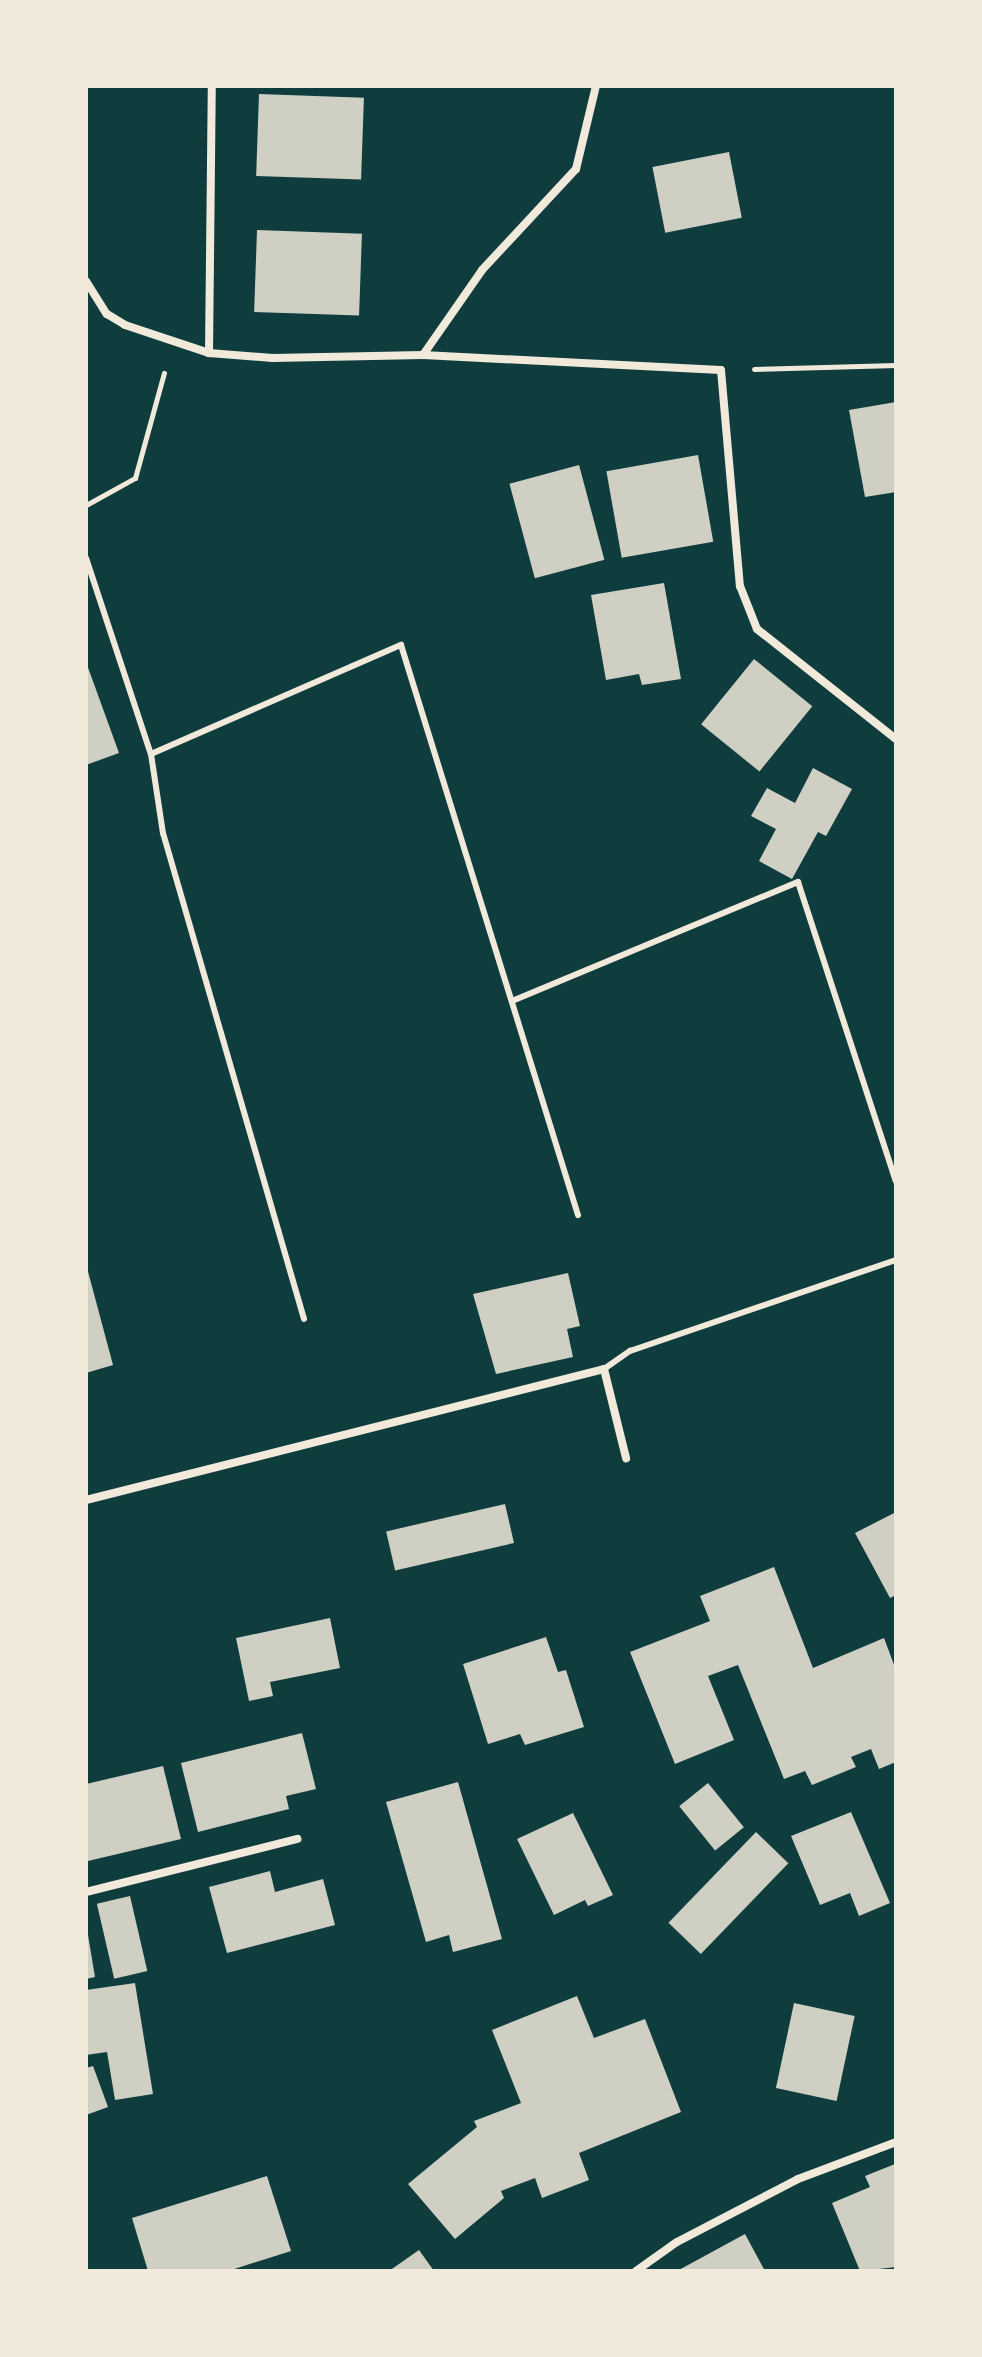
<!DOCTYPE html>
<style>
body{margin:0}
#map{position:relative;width:982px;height:2357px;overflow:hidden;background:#0f3d3e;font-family:"Playfair Display",serif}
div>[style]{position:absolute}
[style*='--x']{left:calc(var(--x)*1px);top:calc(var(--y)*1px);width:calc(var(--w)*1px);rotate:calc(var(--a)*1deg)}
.building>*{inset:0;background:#cfcfc3;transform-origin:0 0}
.path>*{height:5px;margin:-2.5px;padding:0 2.5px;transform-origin:2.5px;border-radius:2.5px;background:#f1e9da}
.service>*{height:6px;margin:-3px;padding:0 3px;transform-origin:3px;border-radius:3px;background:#f1e9da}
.minor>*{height:8px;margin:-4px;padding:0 4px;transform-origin:4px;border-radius:4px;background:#f1e9da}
span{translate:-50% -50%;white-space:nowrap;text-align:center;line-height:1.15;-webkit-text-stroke:7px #f1e9da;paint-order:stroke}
.frame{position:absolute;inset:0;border:88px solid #f1e9da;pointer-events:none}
</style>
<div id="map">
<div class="building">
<i style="left:259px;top:94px;width:105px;height:82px;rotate:2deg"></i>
<i style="left:729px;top:152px;width:67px;height:78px;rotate:79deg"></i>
<i style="left:257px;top:230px;width:105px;height:82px;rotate:2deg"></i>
<i style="clip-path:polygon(896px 402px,896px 492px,865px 497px,849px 410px)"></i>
<i style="left:698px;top:455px;width:88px;height:93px;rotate:80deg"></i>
<i style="left:579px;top:465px;width:98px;height:72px;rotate:75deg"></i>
<i style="clip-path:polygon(664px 583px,681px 679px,642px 685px,639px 674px,606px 680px,591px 595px)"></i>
<i style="left:754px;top:659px;width:75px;height:84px;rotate:39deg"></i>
<i style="clip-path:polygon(86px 662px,119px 753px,86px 765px)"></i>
<i style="clip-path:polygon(813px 768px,852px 789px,826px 836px,818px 832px,792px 879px,759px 861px,776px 829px,751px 816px,767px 788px,795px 803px)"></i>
<i style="clip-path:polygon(86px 1264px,113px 1365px,86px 1373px)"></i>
<i style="clip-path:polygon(568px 1273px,580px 1326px,567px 1329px,573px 1357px,496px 1374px,473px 1294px)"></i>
<i style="left:505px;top:1504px;width:40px;height:122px;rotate:77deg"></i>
<i style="clip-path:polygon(896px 1512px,896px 1595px,890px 1598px,855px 1533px)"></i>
<i style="clip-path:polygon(774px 1567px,813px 1668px,884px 1638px,896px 1670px,896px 1762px,879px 1769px,871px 1749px,851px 1757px,856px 1767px,812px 1785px,805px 1771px,784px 1779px,738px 1665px,708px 1676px,734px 1740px,675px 1764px,630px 1652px,710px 1621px,700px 1596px)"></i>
<i style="clip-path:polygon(330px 1618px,340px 1668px,270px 1682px,273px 1696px,249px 1701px,236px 1638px)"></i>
<i style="clip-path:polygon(546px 1637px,558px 1672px,566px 1670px,584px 1727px,525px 1745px,520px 1734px,488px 1744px,463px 1664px)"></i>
<i style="clip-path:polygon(302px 1733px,316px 1789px,286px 1796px,289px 1809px,198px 1832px,181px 1763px)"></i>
<i style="clip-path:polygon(163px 1766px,181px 1839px,88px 1861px,86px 1784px)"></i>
<i style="clip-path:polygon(458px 1782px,502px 1939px,453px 1952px,449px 1935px,426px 1942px,386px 1802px)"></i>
<i style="left:708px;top:1783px;width:57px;height:37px;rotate:51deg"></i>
<i style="clip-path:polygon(851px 1812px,890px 1903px,859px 1916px,850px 1893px,820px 1905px,791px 1836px)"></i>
<i style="clip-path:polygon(573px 1813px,613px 1895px,588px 1906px,585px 1900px,554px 1915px,517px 1839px)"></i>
<i style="left:756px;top:1832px;width:45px;height:126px;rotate:44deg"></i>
<i style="clip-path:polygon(270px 1871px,275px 1892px,323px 1879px,335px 1925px,227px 1953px,209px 1887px)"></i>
<i style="left:130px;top:1896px;width:77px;height:34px;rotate:77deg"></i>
<i style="clip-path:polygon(88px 1935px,95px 1977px,86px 1979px,86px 1936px)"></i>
<i style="clip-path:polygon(135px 1983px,153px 2094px,115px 2100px,107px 2052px,86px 2055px,86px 1990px)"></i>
<i style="clip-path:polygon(577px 1996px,594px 2038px,645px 2019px,681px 2112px,579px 2153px,589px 2180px,542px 2198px,535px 2178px,501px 2191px,504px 2198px,455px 2239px,408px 2184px,477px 2127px,474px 2121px,521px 2103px,492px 2030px)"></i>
<i style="left:794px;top:2003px;width:62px;height:87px;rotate:12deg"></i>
<i style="clip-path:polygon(93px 2066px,108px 2107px,86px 2115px,86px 2068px)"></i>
<i style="clip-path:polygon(895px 2164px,896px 2267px,860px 2271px,832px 2203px,870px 2187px,865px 2176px)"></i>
<i style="clip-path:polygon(267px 2176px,291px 2251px,228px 2271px,148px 2271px,132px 2218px)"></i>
<i style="clip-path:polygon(745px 2234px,765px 2271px,677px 2271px)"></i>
<i style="clip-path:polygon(419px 2250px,434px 2271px,389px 2271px)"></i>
</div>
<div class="path">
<i style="--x:754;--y:369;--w:142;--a:-1.6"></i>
<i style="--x:86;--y:505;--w:56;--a:-28.9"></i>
<i style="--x:135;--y:478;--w:109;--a:-74.6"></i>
</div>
<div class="service">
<i style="--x:86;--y:558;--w:206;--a:71.7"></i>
<i style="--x:151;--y:754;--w:273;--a:-23.6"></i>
<i style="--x:401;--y:645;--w:597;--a:72.75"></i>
<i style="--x:151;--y:754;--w:80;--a:81.4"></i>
<i style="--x:163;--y:833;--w:506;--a:73.82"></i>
<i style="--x:512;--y:1001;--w:310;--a:-22.6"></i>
<i style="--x:798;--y:882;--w:315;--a:71.9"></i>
<i style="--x:604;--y:1369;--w:32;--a:-35"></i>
<i style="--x:630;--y:1351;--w:281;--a:-18.9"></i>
</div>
<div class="minor">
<i style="--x:86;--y:281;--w:39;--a:58"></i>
<i style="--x:107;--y:314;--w:21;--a:31"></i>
<i style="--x:125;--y:325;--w:89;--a:18.4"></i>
<i style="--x:209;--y:353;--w:64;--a:4.5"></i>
<i style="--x:273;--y:358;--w:150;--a:-1.1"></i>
<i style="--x:423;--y:355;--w:298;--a:2.9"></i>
<i style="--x:721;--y:370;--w:217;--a:85"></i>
<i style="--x:740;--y:586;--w:46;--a:68.4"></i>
<i style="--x:757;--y:629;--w:177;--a:38.4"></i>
<i style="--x:209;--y:353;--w:267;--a:-89.4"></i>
<i style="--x:423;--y:355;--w:103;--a:-55.2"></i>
<i style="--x:482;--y:270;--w:138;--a:-47.1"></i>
<i style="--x:576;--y:169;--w:85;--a:-76.5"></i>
<i style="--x:86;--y:1500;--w:534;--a:-14.19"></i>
<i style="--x:604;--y:1369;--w:92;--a:76.1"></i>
<i style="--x:86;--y:1892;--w:218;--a:-14.1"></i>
<i style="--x:636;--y:2271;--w:50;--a:-35.3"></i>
<i style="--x:677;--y:2242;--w:136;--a:-27.5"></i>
<i style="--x:798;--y:2179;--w:105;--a:-20.7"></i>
</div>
<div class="frame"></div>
</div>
